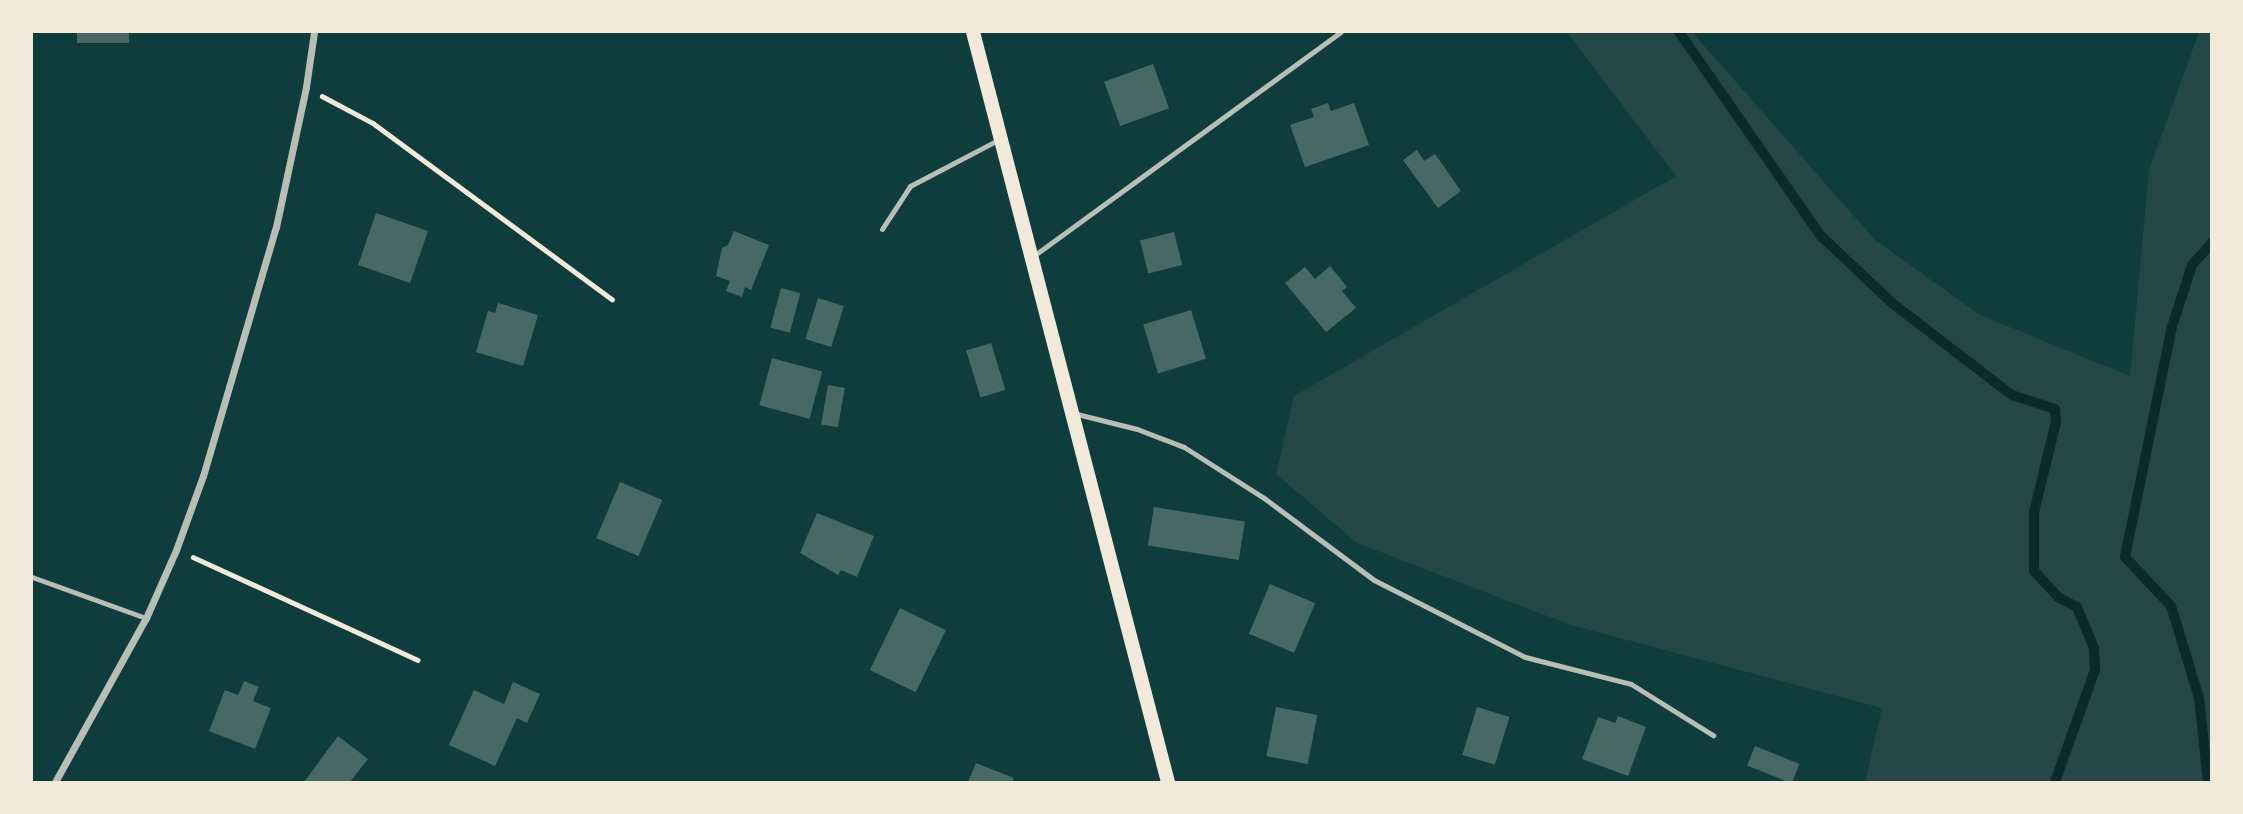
<!DOCTYPE html>
<style>
body{margin:0}
#map{position:relative;width:2243px;height:814px;overflow:hidden;background:#0f3d3e;font-family:"PT Sans",sans-serif}
div>[style]{position:absolute}
[style*='--x']{left:calc(var(--x)*1px);top:calc(var(--y)*1px);width:calc(var(--w)*1px);rotate:calc(var(--a)*1deg)}
.green>*{inset:0;background:#244646}
.stream>*{height:10px;margin:-5px;padding:0 5px;transform-origin:5px;border-radius:5px;background:#0a2a2b}
.building>*{inset:0;background:#486865;transform-origin:0 0}
.path>*{height:4.5px;margin:-2.25px;padding:0 2.25px;transform-origin:2.25px;border-radius:2.25px;background:#f1e9da}
.service>*{height:5px;margin:-2.5px;padding:0 2.5px;transform-origin:2.5px;border-radius:2.5px;background:#b8beb3}
.minor>*{height:7px;margin:-3.5px;padding:0 3.5px;transform-origin:3.5px;border-radius:3.5px;background:#b8beb3}
.secondary>*{height:14px;margin:-7px;padding:0 7px;transform-origin:7px;border-radius:7px;background:#f1e9da}
span{translate:-50% -50%;white-space:nowrap;text-align:center;line-height:1.15;-webkit-text-stroke:7px #f1e9da;paint-order:stroke}
.frame{position:absolute;inset:0;border:33px solid #f1e9da;pointer-events:none}
</style>
<div id="map">
<div class="green">
<i style="clip-path:polygon(1567px 32px,1692px 32px,1875px 240px,1980px 315px,2130px 376px,2149px 170px,2199px 32px,2211px 32px,2211px 782px,1865px 782px,1882px 708px,1571px 625px,1357px 543px,1276px 474px,1294px 396px,1676px 176px)"></i>
</div>
<div class="stream">
<i style="--x:1679;--y:32;--w:249;--a:55.2"></i>
<i style="--x:1821;--y:236;--w:98;--a:43.3"></i>
<i style="--x:1892;--y:303;--w:151;--a:37.5"></i>
<i style="--x:2012;--y:395;--w:45;--a:18"></i>
<i style="--x:2055;--y:409;--w:13;--a:86"></i>
<i style="--x:2056;--y:422;--w:93;--a:103.7"></i>
<i style="--x:2034;--y:512;--w:59;--a:90"></i>
<i style="--x:2034;--y:571;--w:35;--a:47"></i>
<i style="--x:2058;--y:597;--w:21;--a:28"></i>
<i style="--x:2077;--y:607;--w:44;--a:67.5"></i>
<i style="--x:2094;--y:648;--w:22;--a:87"></i>
<i style="--x:2095;--y:670;--w:119;--a:109.7"></i>
<i style="--x:2208;--y:782;--w:84;--a:-96.1"></i>
<i style="--x:2199;--y:698;--w:96;--a:-106.9"></i>
<i style="--x:2171;--y:606;--w:67;--a:-133.2"></i>
<i style="--x:2125;--y:557;--w:232;--a:-78.5"></i>
<i style="--x:2171;--y:330;--w:68;--a:-72.1"></i>
<i style="--x:2192;--y:265;--w:30;--a:-48"></i>
</div>
<div class="building">
<i style="left:77px;top:32px;width:52px;height:11px"></i>
<i style="left:1153px;top:64px;width:47px;height:52px;rotate:70deg"></i>
<i style="clip-path:polygon(1328px 103px,1331px 111px,1354px 103px,1369px 145px,1305px 167px,1290px 125px,1314px 117px,1311px 109px)"></i>
<i style="clip-path:polygon(1417px 150px,1424px 161px,1435px 154px,1461px 191px,1438px 208px,1403px 160px)"></i>
<i style="left:376px;top:213px;width:55px;height:55px;rotate:19deg"></i>
<i style="clip-path:polygon(734px 231px,769px 245px,751px 290px,745px 287px,742px 297px,726px 291px,730px 281px,716px 276px,722px 248px,728px 245px)"></i>
<i style="left:1174px;top:232px;width:34px;height:35px;rotate:76deg"></i>
<i style="clip-path:polygon(1330px 266px,1347px 287px,1342px 291px,1356px 308px,1326px 332px,1285px 283px,1305px 267px,1315px 279px)"></i>
<i style="left:781px;top:288px;width:20px;height:41px;rotate:15deg"></i>
<i style="left:818px;top:298px;width:27px;height:43px;rotate:17deg"></i>
<i style="clip-path:polygon(498px 303px,538px 315px,523px 366px,476px 352px,488px 311px,495px 313px)"></i>
<i style="left:1191px;top:310px;width:51px;height:50px;rotate:73deg"></i>
<i style="left:991px;top:343px;width:49px;height:26px;rotate:73deg"></i>
<i style="left:772px;top:358px;width:52px;height:49px;rotate:15deg"></i>
<i style="left:828px;top:385px;width:17px;height:40px;rotate:10deg"></i>
<i style="left:620px;top:482px;width:46px;height:61px;rotate:23deg"></i>
<i style="left:1154px;top:507px;width:92px;height:39px;rotate:9deg"></i>
<i style="clip-path:polygon(817px 513px,874px 536px,857px 577px,841px 570px,838px 575px,800px 553px)"></i>
<i style="left:1270px;top:584px;width:49px;height:54px;rotate:23deg"></i>
<i style="left:900px;top:608px;width:51px;height:69px;rotate:26deg"></i>
<i style="clip-path:polygon(244px 681px,259px 687px,253px 701px,271px 708px,255px 749px,209px 731px,225px 690px,238px 695px)"></i>
<i style="clip-path:polygon(513px 682px,540px 694px,527px 723px,517px 718px,495px 766px,449px 745px,474px 690px,504px 704px)"></i>
<i style="left:1276px;top:707px;width:42px;height:50px;rotate:11deg"></i>
<i style="left:1477px;top:707px;width:34px;height:50px;rotate:17deg"></i>
<i style="clip-path:polygon(1618px 716px,1646px 727px,1628px 776px,1582px 759px,1598px 717px,1615px 723px)"></i>
<i style="clip-path:polygon(338px 736px,368px 759px,350px 782px,304px 782px)"></i>
<i style="left:1755px;top:746px;width:48px;height:21px;rotate:22deg"></i>
<i style="clip-path:polygon(976px 763px,1014px 778px,1012px 782px,968px 782px)"></i>
</div>
<div class="path">
<i style="--x:322;--y:96;--w:58;--a:27.9"></i>
<i style="--x:373;--y:123;--w:297;--a:36.4"></i>
<i style="--x:193;--y:557;--w:247;--a:24.6"></i>
</div>
<div class="service">
<i style="--x:882;--y:229;--w:51;--a:-56.9"></i>
<i style="--x:910;--y:186;--w:99;--a:-27.6"></i>
<i style="--x:1032;--y:257;--w:382;--a:-36.1"></i>
<i style="--x:1073;--y:413;--w:66;--a:14"></i>
<i style="--x:1137;--y:429;--w:50;--a:21"></i>
<i style="--x:1184;--y:447;--w:95;--a:32.5"></i>
<i style="--x:1264;--y:498;--w:137;--a:36.7"></i>
<i style="--x:1374;--y:580;--w:169;--a:27"></i>
<i style="--x:1525;--y:657;--w:109;--a:14.3"></i>
<i style="--x:1631;--y:684;--w:97;--a:31.9"></i>
<i style="--x:32;--y:577;--w:121;--a:19.8"></i>
</div>
<div class="minor">
<i style="--x:55;--y:782;--w:188;--a:-61"></i>
<i style="--x:146;--y:618;--w:74;--a:-66.2"></i>
<i style="--x:176;--y:550;--w:79;--a:-70"></i>
<i style="--x:203;--y:476;--w:259;--a:-73.7"></i>
<i style="--x:276;--y:227;--w:143;--a:-77.9"></i>
<i style="--x:306;--y:87;--w:56;--a:-81.7"></i>
</div>
<div class="secondary">
<i style="--x:973;--y:32;--w:775;--a:75.43"></i>
</div>
<div class="frame"></div>
</div>
